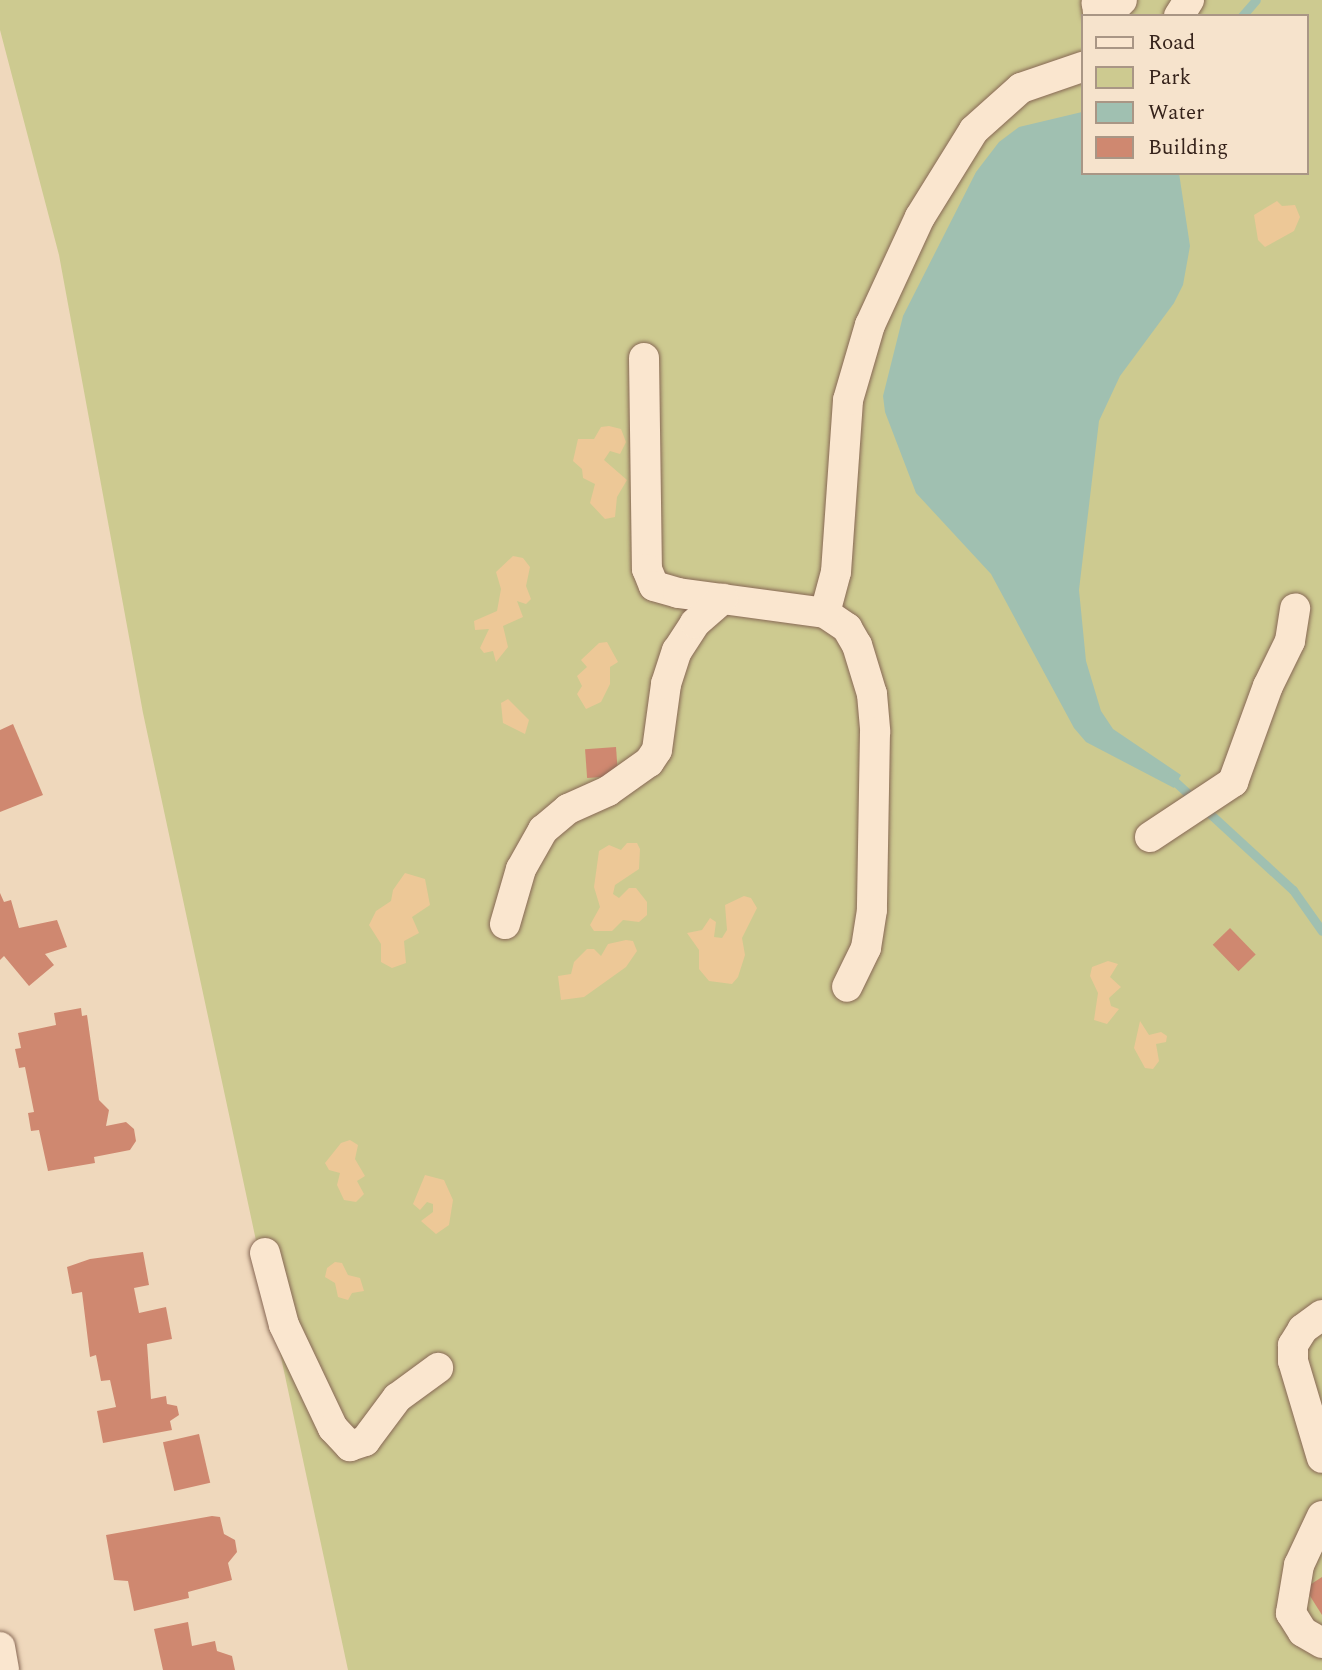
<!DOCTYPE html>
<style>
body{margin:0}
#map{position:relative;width:1322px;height:1670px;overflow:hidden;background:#efd8bc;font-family:Spectral,serif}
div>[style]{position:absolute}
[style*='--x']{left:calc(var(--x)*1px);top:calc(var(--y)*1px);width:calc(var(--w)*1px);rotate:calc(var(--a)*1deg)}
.green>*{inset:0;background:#cdca90}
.sand>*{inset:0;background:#edc897}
.water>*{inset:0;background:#a0c0b1}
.stream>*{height:9px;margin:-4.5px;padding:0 4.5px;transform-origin:4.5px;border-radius:4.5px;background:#a0c0b1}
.building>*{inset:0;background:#cf8870;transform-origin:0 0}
.roads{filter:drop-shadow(0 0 2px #876855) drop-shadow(0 0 2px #876855)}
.minor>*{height:30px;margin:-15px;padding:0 15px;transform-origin:15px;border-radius:15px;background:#fae6cf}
span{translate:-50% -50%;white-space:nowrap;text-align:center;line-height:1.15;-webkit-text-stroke:5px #f6e3cc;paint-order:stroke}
.legend{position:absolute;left:1081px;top:14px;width:228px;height:161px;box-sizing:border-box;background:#f6e3cc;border:2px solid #a99685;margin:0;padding:9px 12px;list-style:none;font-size:21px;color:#36231b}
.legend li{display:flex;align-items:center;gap:14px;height:35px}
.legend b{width:35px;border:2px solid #a99685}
</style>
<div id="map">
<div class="green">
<i style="clip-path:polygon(evenodd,0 0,1322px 0,1322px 1670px,348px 1670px,143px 713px,59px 255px,0 30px,0 0,1082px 16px,1306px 16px,1306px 173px,1082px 173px,1082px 16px)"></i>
</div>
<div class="sand">
<i style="clip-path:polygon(1277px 201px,1282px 206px,1295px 205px,1300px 217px,1294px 231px,1265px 247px,1258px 240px,1254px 215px)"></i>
<i style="clip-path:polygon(609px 426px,621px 429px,626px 442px,620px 454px,610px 451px,604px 460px,627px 480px,617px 497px,615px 517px,605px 519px,590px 503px,595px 484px,583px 478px,582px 469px,573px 461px,578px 439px,594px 439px,601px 427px)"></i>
<i style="clip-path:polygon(513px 556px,523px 558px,530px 567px,526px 586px,531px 599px,526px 604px,517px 601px,523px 617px,503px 626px,508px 647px,496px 662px,493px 651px,484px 653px,480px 648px,489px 629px,475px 630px,474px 621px,497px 611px,501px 589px,496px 572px)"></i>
<i style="clip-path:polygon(607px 642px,618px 662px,610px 667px,610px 684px,601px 702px,586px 709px,577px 694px,582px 686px,577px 676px,587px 667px,581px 660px,599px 643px)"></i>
<i style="clip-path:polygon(508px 699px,529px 720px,525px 734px,503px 723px,501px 703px)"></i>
<i style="clip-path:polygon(627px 843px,637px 843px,640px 849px,639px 869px,615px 885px,613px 894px,619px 898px,629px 888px,636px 888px,647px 902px,647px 915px,639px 922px,623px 920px,612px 931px,594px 931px,590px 925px,600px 907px,594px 887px,599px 851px,609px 845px,621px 850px)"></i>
<i style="clip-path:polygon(405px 873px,425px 879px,430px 905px,412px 917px,419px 933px,404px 941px,406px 963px,392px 968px,381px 962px,381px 944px,369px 925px,376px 911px,391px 901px,393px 890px)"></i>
<i style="clip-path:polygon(744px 896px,751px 898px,757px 908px,742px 938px,745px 955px,738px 977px,732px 984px,709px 981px,699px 969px,699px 950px,687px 933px,702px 930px,710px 918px,716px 922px,714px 937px,722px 938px,727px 930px,725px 905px)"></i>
<i style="clip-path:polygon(626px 940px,633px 941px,637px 951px,626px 967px,584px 997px,561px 1000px,558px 976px,571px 974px,574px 962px,587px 949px,594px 949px,601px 956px,608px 944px)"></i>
<i style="clip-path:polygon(1108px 961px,1118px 964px,1110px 977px,1121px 987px,1109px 998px,1111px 1006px,1119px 1009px,1107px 1024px,1094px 1020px,1098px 993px,1090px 976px,1092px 967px)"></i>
<i style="clip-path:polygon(1140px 1021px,1149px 1035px,1161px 1032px,1167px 1036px,1166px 1042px,1156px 1044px,1159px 1061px,1153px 1069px,1145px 1068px,1134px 1048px)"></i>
<i style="clip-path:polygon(350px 1140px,358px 1145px,355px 1159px,365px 1176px,357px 1181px,364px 1194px,356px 1202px,344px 1200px,337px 1185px,340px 1173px,329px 1170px,325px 1163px,341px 1143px)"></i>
<i style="clip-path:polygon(425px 1175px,444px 1180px,453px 1200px,449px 1225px,436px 1234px,421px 1221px,433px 1212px,433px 1204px,427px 1202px,420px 1210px,413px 1204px)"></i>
<i style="clip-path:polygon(335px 1262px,342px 1263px,348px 1275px,360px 1278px,364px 1291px,352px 1293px,348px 1300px,338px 1297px,335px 1283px,325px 1277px,327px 1268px)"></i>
</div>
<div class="water">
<i style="clip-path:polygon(1082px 112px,1082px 173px,1179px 173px,1190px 246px,1183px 285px,1174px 303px,1120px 376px,1099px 421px,1079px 590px,1086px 661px,1101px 711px,1113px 729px,1181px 775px,1174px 788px,1086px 742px,1074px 728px,991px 574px,916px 493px,885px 412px,883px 396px,903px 316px,976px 172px,999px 142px,1019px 127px)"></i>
</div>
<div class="stream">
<i style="--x:1242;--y:16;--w:21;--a:-49"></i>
<i style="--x:1170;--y:777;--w:167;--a:42.6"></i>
<i style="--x:1293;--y:890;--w:50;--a:54.7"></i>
</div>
<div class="building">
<i style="clip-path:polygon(13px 724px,43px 795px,0 812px,0 730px)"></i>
<i style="left:616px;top:747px;width:29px;height:31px;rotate:86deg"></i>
<i style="clip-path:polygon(0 893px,4px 902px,11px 900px,19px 928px,57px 920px,67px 947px,45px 954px,54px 965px,29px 986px,4px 956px,0 960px)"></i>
<i style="left:1230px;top:928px;width:37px;height:24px;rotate:46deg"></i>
<i style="clip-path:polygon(81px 1008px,82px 1016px,87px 1015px,99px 1100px,109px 1110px,106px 1126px,126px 1122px,134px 1129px,136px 1141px,130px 1150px,94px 1157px,95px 1163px,48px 1171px,39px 1130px,31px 1131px,28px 1113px,34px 1112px,25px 1067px,19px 1068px,15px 1049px,21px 1048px,18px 1033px,56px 1025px,54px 1013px)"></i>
<i style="clip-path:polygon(143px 1252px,149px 1285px,134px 1288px,139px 1313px,166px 1307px,172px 1339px,147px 1344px,151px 1399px,166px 1396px,167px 1404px,177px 1406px,179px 1415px,170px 1421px,172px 1430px,103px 1443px,97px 1411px,116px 1407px,110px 1380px,101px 1381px,96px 1355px,90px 1357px,82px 1292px,72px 1294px,67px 1267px,90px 1259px)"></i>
<i style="left:199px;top:1434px;width:50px;height:37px;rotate:77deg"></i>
<i style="clip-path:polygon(212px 1516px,220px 1517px,224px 1534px,235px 1540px,237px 1552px,228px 1563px,232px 1580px,188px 1592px,189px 1598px,134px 1611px,128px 1581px,114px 1580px,106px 1535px)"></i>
<i style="clip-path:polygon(1322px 1577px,1322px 1615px,1305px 1588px)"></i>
<i style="clip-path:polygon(188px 1622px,192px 1646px,215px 1641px,217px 1651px,232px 1656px,235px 1670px,163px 1670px,154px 1629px)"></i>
</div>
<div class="roads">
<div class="minor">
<i style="--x:1105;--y:0;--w:9;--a:159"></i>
<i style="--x:1097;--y:3;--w:9;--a:84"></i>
<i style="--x:1098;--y:12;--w:9;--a:18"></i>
<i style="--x:1107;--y:15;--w:21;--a:-45"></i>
<i style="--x:1179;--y:16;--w:19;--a:-58"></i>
<i style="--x:644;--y:358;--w:211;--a:89.2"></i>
<i style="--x:647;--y:569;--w:18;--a:68"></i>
<i style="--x:654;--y:586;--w:25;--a:16"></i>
<i style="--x:678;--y:593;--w:148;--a:7.7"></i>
<i style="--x:825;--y:613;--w:27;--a:34"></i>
<i style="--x:847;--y:628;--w:20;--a:60"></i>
<i style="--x:857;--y:645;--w:51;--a:73"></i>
<i style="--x:872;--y:694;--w:38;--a:85"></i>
<i style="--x:875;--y:732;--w:178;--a:91"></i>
<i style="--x:872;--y:910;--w:38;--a:99"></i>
<i style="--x:866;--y:948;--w:43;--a:116"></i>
<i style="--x:825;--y:613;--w:42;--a:-75"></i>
<i style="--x:836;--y:572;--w:172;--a:-86"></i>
<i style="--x:848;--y:400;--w:78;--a:-73.7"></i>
<i style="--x:870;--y:325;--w:119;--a:-65.2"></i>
<i style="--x:920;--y:217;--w:102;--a:-58.2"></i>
<i style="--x:974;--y:130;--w:63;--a:-41.8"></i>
<i style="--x:1021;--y:88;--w:65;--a:-19"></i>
<i style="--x:1150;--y:837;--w:100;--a:-33.5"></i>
<i style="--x:1233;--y:782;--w:102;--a:-70"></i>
<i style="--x:1268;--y:686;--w:50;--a:-63.9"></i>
<i style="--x:1290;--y:641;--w:33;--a:-81"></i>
<i style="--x:505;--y:924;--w:57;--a:-73.8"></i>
<i style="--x:521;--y:869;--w:45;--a:-60.6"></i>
<i style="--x:543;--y:830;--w:33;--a:-40"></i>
<i style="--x:568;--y:809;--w:44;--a:-24.2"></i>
<i style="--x:608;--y:791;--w:50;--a:-35.3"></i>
<i style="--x:649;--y:762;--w:14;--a:-56"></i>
<i style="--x:657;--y:750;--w:67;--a:-82.2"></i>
<i style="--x:666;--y:684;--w:35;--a:-72"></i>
<i style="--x:677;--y:651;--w:33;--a:-57"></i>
<i style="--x:695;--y:623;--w:37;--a:-41"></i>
<i style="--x:265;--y:1253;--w:74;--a:75.2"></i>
<i style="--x:284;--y:1325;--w:114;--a:64.6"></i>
<i style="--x:333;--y:1428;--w:25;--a:47"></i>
<i style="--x:350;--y:1446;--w:16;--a:-18"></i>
<i style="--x:365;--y:1441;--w:54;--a:-53.3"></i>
<i style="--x:397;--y:1398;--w:51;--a:-36.2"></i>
<i style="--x:1322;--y:1315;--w:24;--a:144"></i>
<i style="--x:1303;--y:1329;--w:19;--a:122"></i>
<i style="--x:1293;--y:1345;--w:16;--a:90"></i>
<i style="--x:1293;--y:1361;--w:101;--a:73.4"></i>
<i style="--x:1322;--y:1516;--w:54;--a:115.1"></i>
<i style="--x:1299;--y:1565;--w:49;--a:99.5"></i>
<i style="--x:1291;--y:1613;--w:22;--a:58"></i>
<i style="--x:1303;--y:1632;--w:22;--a:30"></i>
<i style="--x:0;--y:1647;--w:23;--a:80"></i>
</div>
</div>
<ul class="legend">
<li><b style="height:9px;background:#fae6cf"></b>Road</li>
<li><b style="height:19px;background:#cdca90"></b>Park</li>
<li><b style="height:19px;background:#a0c0b1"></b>Water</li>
<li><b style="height:19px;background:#cf8870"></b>Building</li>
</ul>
</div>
